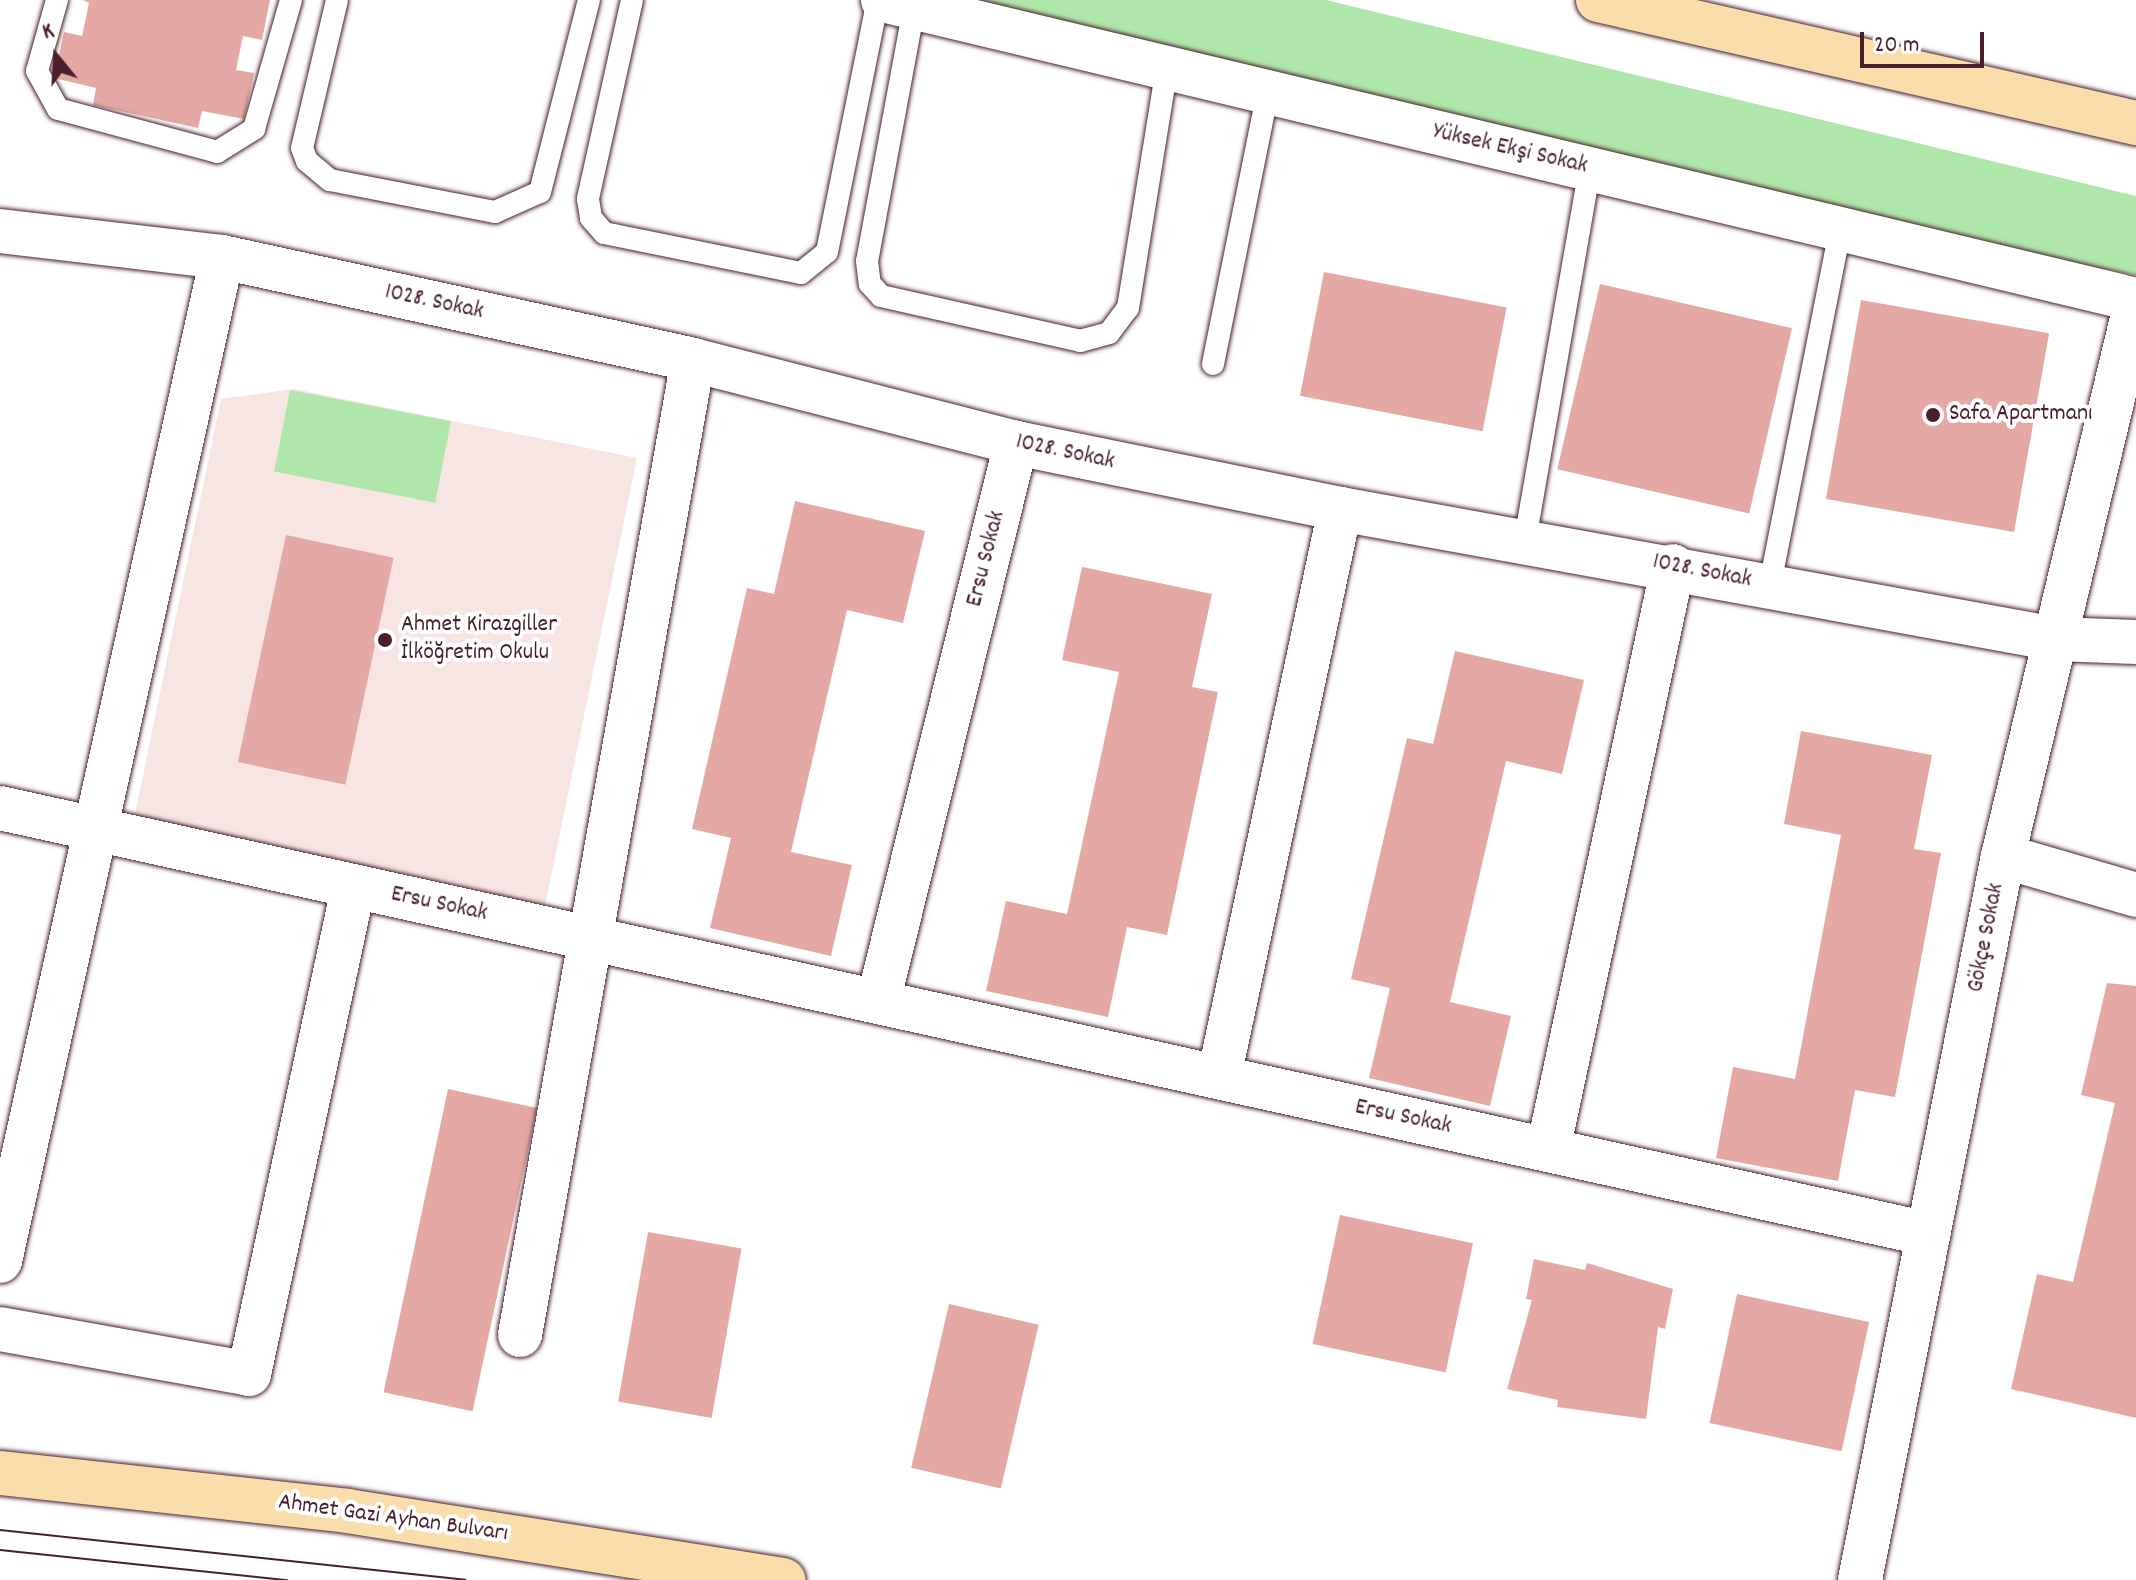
<!DOCTYPE html>
<meta charset="utf-8">
<style>
body{margin:0}
#map{position:relative;width:2136px;height:1580px;overflow:hidden;background:#fff;font-family:Dekko,sans-serif}
div>[style]{position:absolute}
[style*='--x']{left:calc(var(--x)*1px);top:calc(var(--y)*1px);width:calc(var(--w)*1px);rotate:calc(var(--a)*1deg)}
.built>*{inset:0;background:#f7e5e4}
.green>*{inset:0;background:#afe7aa;transform-origin:0 0}
.building>*{inset:0;background:#e4a9a4;transform-origin:0 0}
.roads{filter:drop-shadow(0 0 2px #4a1f2b) drop-shadow(0 0 2px #4a1f2b)}
.service>*{height:22px;margin:-11px;padding:0 11px;transform-origin:11px;border-radius:11px;background:#fff}
.minor>*{height:44px;margin:-22px;padding:0 22px;transform-origin:22px;border-radius:22px;background:#fff}
.primary>*{height:44px;margin:-22px;padding:0 22px;transform-origin:22px;border-radius:22px;background:#f9deab}
.trunk>*{height:44px;margin:-22px;padding:0 22px;transform-origin:22px;border-radius:22px;background:#f9deab}
.tram>*{height:2px;margin:-1px;padding:0 1px;transform-origin:1px;border-radius:1px;background:#4a1f2b}
.dots>*{width:22px;height:22px;translate:-50% -50%;box-sizing:border-box;border:4px solid #fff;border-radius:50%}
span{translate:-50% -50%;white-space:nowrap;text-align:center;line-height:1.15;-webkit-text-stroke:8px #fff;paint-order:stroke}
.street-label{font-size:24px;color:#4a1f2b}
.poi-label{font-size:24px;color:#4a1f2b}
.left{translate:0 -50%;text-align:left}
.north{position:absolute;left:16px;top:16px;width:80px;height:80px;-webkit-text-stroke:6px #fff;paint-order:stroke;rotate:342deg;font-size:22px;font-weight:700;line-height:32px;text-align:center;color:#4a1f2b}
.north::after{content:'';display:block;margin:auto;width:28px;height:36px;background:#4a1f2b;clip-path:polygon(50% 0,100% 100%,50% 72%,0 100%)}
.scale{position:absolute;left:1860px;top:32px;width:124px;height:36px;box-sizing:border-box;border:4px solid #4a1f2b;border-top:0;padding-left:10px;font-size:24px;line-height:28px;white-space:nowrap;color:#4a1f2b;-webkit-text-stroke:6px #fff;paint-order:stroke}
</style>
<div id="map">
<div class="built">
<i style="clip-path:polygon(294px 389px,637px 458px,545px 906px,133px 823px,221px 399px)"></i>
</div>
<div class="green">
<i style="clip-path:polygon(946px 0,1326px 0,2136px 196px,2136px 275px,1737px 195px)"></i>
<i style="left:290px;top:390px;width:164px;height:83px;rotate:11deg"></i>
</div>
<div class="building">
<i style="clip-path:polygon(83px 0,270px 0,262px 40px,243px 36px,236px 70px,254px 73px,244px 119px,202px 111px,198px 128px,93px 105px,96px 88px,54px 78px,64px 32px,82px 36px,89px 3px)"></i>
<i style="left:1324px;top:272px;width:186px;height:126px;rotate:11deg"></i>
<i style="left:1600px;top:284px;width:197px;height:190px;rotate:13deg"></i>
<i style="left:1861px;top:300px;width:191px;height:202px;rotate:10deg"></i>
<i style="clip-path:polygon(795px 501px,925px 531px,903px 623px,847px 610px,791px 852px,852px 865px,831px 956px,710px 928px,731px 838px,692px 829px,747px 588px,774px 594px)"></i>
<i style="left:286px;top:535px;width:110px;height:232px;rotate:12deg"></i>
<i style="clip-path:polygon(1082px 567px,1212px 594px,1192px 687px,1218px 692px,1167px 935px,1127px 927px,1108px 1017px,986px 991px,1006px 901px,1067px 914px,1119px 672px,1062px 660px)"></i>
<i style="clip-path:polygon(1455px 651px,1584px 680px,1562px 774px,1506px 761px,1450px 1002px,1511px 1016px,1490px 1106px,1369px 1078px,1390px 988px,1351px 979px,1407px 738px,1433px 744px)"></i>
<i style="clip-path:polygon(1801px 731px,1932px 755px,1914px 849px,1941px 853px,1895px 1097px,1855px 1090px,1838px 1181px,1716px 1158px,1733px 1067px,1795px 1079px,1841px 835px,1784px 824px)"></i>
<i style="clip-path:polygon(2107px 983px,2136px 986px,2136px 1418px,2011px 1389px,2037px 1274px,2073px 1282px,2115px 1103px,2081px 1095px)"></i>
<i style="left:448px;top:1089px;width:91px;height:310px;rotate:12deg"></i>
<i style="left:1340px;top:1215px;width:136px;height:132px;rotate:12deg"></i>
<i style="left:648px;top:1232px;width:95px;height:172px;rotate:10deg"></i>
<i style="clip-path:polygon(1534px 1259px,1585px 1270px,1587px 1263px,1673px 1289px,1665px 1329px,1658px 1327px,1646px 1419px,1557px 1407px,1558px 1400px,1507px 1389px,1532px 1300px,1526px 1299px)"></i>
<i style="left:1737px;top:1294px;width:135px;height:132px;rotate:12deg"></i>
<i style="left:949px;top:1304px;width:92px;height:168px;rotate:13deg"></i>
</div>
<div class="roads">
<div class="service">
<i style="--x:57;--y:0;--w:74;--a:105.7"></i>
<i style="--x:37;--y:71;--w:43;--a:61.1"></i>
<i style="--x:58;--y:109;--w:165;--a:15.1"></i>
<i style="--x:217;--y:152;--w:44;--a:-31.9"></i>
<i style="--x:254;--y:129;--w:134;--a:-74"></i>
<i style="--x:337;--y:0;--w:152;--a:103.3"></i>
<i style="--x:302;--y:148;--w:14;--a:69"></i>
<i style="--x:307;--y:161;--w:30;--a:40"></i>
<i style="--x:330;--y:180;--w:168;--a:11"></i>
<i style="--x:495;--y:212;--w:49;--a:-24"></i>
<i style="--x:540;--y:192;--w:198;--a:-75.7"></i>
<i style="--x:632;--y:0;--w:204;--a:102.5"></i>
<i style="--x:588;--y:199;--w:19;--a:81"></i>
<i style="--x:591;--y:218;--w:20;--a:49"></i>
<i style="--x:604;--y:233;--w:201;--a:11.5"></i>
<i style="--x:801;--y:273;--w:33;--a:-39"></i>
<i style="--x:827;--y:252;--w:257;--a:-78.6"></i>
<i style="--x:914;--y:8;--w:257;--a:100.5"></i>
<i style="--x:867;--y:261;--w:23;--a:83"></i>
<i style="--x:870;--y:284;--w:16;--a:47"></i>
<i style="--x:881;--y:296;--w:204;--a:12.7"></i>
<i style="--x:1080;--y:341;--w:30;--a:-15"></i>
<i style="--x:1109;--y:333;--w:31;--a:-53"></i>
<i style="--x:1128;--y:308;--w:243;--a:-80.8"></i>
<i style="--x:1213;--y:364;--w:278;--a:-78.6"></i>
<i style="--x:1525;--y:540;--w:377;--a:-80.1"></i>
<i style="--x:1770;--y:584;--w:361;--a:-78.8"></i>
</div>
<div class="minor">
<i style="--x:883;--y:0;--w:1288;--a:13.46"></i>
<i style="--x:0;--y:231;--w:224;--a:6.7"></i>
<i style="--x:222;--y:257;--w:482;--a:12.3"></i>
<i style="--x:693;--y:360;--w:333;--a:14.4"></i>
<i style="--x:1016;--y:443;--w:331;--a:11.5"></i>
<i style="--x:1340;--y:509;--w:728;--a:10.29"></i>
<i style="--x:2056;--y:639;--w:80;--a:2.1"></i>
<i style="--x:0;--y:808;--w:1975;--a:12.46"></i>
<i style="--x:2003;--y:856;--w:139;--a:16.3"></i>
<i style="--x:878;--y:1002;--w:576;--a:-76.13"></i>
<i style="--x:1219;--y:1077;--w:581;--a:-77.97"></i>
<i style="--x:1548;--y:1150;--w:597;--a:-77.92"></i>
<i style="--x:0;--y:1261;--w:1028;--a:-77.53"></i>
<i style="--x:0;--y:1329;--w:253;--a:10.2"></i>
<i style="--x:249;--y:1374;--w:499;--a:-77.9"></i>
<i style="--x:520;--y:1335;--w:990;--a:-79.94"></i>
<i style="--x:1860;--y:1580;--w:738;--a:-78.83"></i>
<i style="--x:2003;--y:856;--w:570;--a:-76.5"></i>
</div>
<div class="primary">
<i style="--x:0;--y:1473;--w:349;--a:6.2"></i>
<i style="--x:347;--y:1511;--w:442;--a:9"></i>
</div>
<div class="trunk">
<i style="--x:1598;--y:0;--w:552;--a:12.88"></i>
</div>
</div>
<div class="tram">
<i style="--x:0;--y:1530;--w:468;--a:6.1"></i>
<i style="--x:0;--y:1550;--w:289;--a:6"></i>
</div>
<div class="dots">
<i style="left:1933px;top:415px;background:#4a1f2b"></i>
<i style="left:385px;top:640px;background:#4a1f2b"></i>
</div>
<div class="street-label">
<span style="left:1510px;top:150px;rotate:13deg">Yüksek Ekşi Sokak</span>
<span style="left:434px;top:303px;rotate:12deg">1028. Sokak</span>
<span style="left:1065px;top:453px;rotate:12deg">1028. Sokak</span>
<span style="left:987px;top:559px;rotate:-76deg">Ersu Sokak</span>
<span style="left:1702px;top:572px;rotate:11deg">1028. Sokak</span>
<span style="left:439px;top:905px;rotate:12deg">Ersu Sokak</span>
<span style="left:1987px;top:938px;rotate:-79deg">Gökçe Sokak</span>
<span style="left:1403px;top:1118px;rotate:12deg">Ersu Sokak</span>
<span style="left:393px;top:1519px;rotate:8deg">Ahmet Gazi Ayhan Bulvarı</span>
</div>
<div class="poi-label">
<span class="left" style="left:1949px;top:415px">Safa Apartmanı</span>
<span class="left" style="left:401px;top:640px">Ahmet Kirazgiller<br>İlköğretim Okulu</span>
</div>
<div class="north">K</div>
<div class="scale">20 m</div>
</div>
